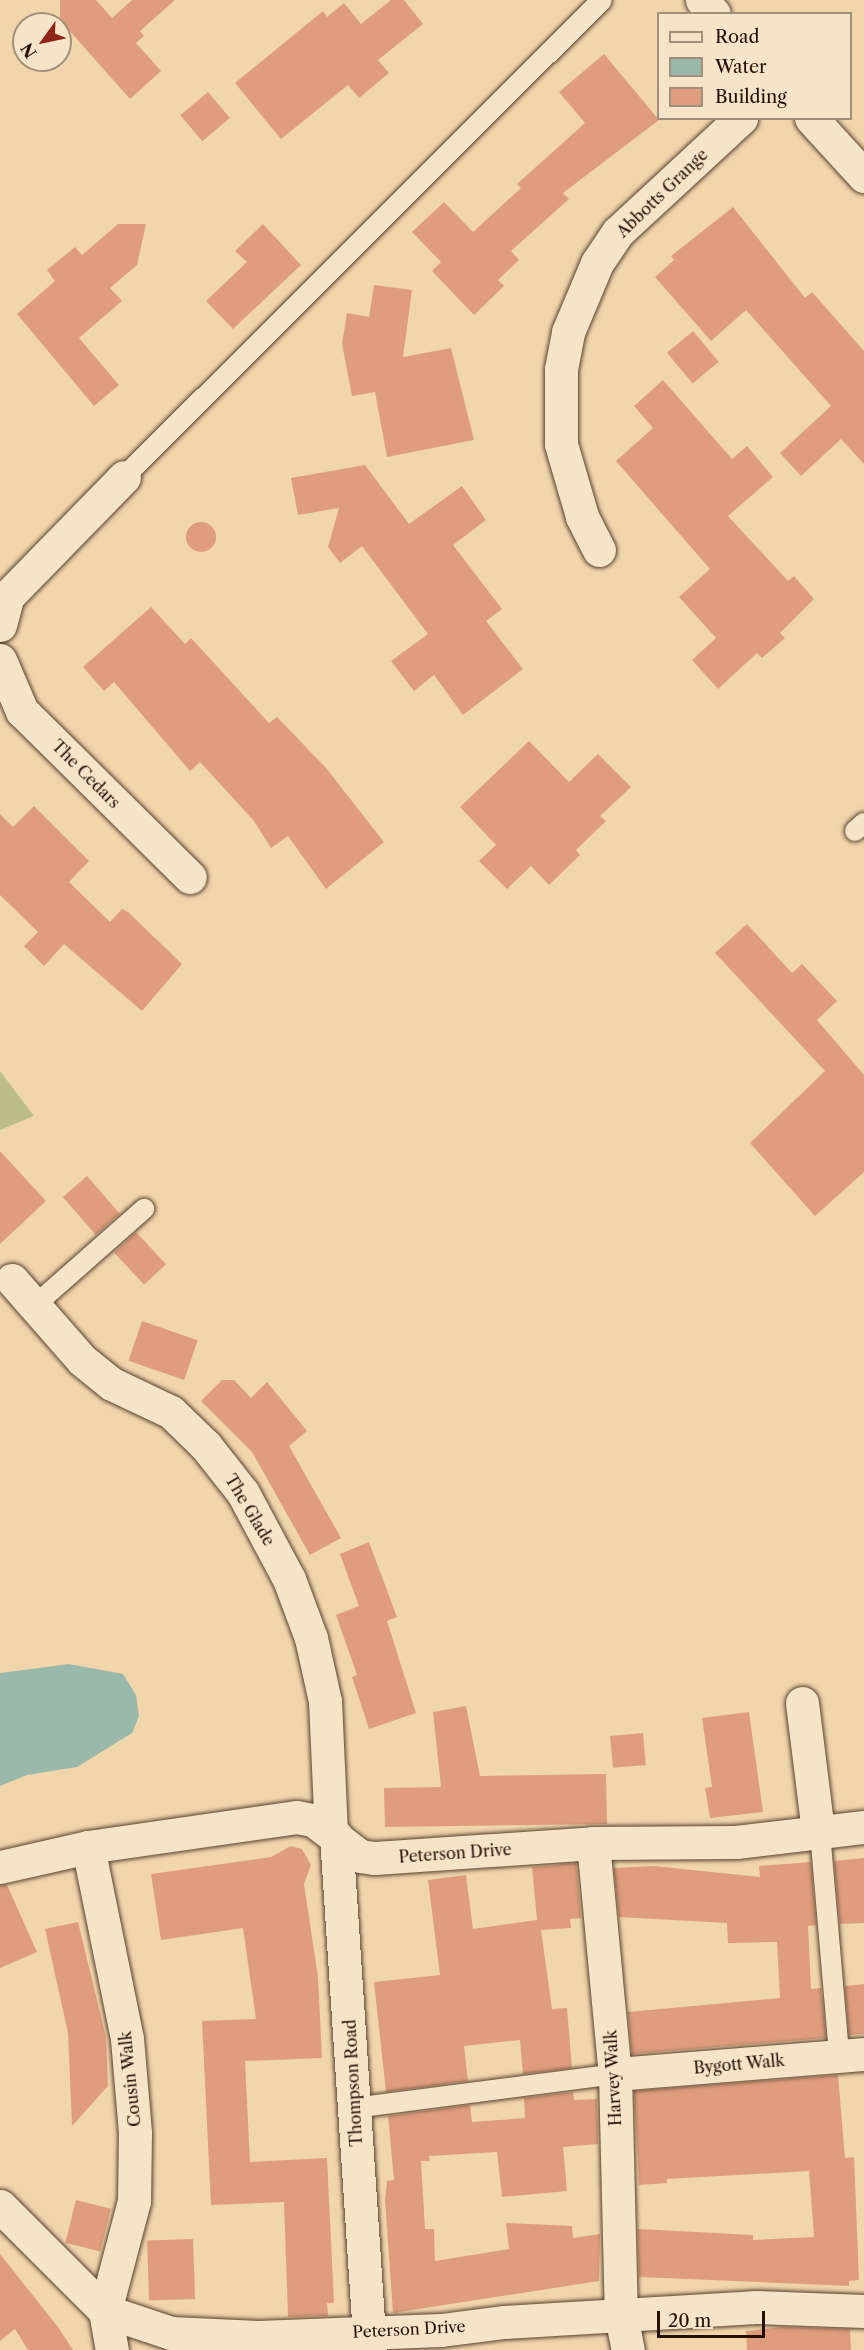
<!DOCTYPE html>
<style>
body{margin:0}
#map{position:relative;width:864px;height:2350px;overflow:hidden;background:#f1d6ac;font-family:"Libre Caslon Text",serif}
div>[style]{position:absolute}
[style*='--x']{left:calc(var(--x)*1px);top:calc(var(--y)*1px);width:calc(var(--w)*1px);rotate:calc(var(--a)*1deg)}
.green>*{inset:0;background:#bdbd87}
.water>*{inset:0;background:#9bb9ab}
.building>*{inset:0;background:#df9d7d;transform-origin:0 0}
.round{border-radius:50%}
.roads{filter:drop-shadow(0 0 2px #584230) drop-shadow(0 0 2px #584230)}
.service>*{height:20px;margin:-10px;padding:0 10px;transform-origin:10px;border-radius:10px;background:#f6e4c9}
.minor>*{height:33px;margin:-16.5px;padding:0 16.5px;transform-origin:16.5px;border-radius:16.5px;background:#f6e4c9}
.secondary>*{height:33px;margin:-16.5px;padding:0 16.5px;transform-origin:16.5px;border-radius:16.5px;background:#f6e4c9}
span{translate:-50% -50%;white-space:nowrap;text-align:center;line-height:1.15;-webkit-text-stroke:6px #f6e4c9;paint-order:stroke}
.street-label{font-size:16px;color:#251007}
.legend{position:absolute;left:657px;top:12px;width:195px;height:108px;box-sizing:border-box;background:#f6e4c9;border:2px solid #a28f7b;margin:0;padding:8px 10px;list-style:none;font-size:18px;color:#251007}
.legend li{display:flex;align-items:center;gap:12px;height:30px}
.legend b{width:30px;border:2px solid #a28f7b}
.north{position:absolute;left:12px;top:12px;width:60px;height:60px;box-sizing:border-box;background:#f6e4c9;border:2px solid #a28f7b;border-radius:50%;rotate:237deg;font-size:16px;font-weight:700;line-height:24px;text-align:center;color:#251007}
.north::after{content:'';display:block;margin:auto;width:21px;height:27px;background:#8f2418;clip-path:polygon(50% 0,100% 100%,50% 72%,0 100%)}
.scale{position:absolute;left:657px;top:2311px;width:108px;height:27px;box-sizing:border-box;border:3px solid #251007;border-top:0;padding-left:8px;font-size:18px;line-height:21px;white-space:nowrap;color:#251007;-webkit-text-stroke:4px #f6e4c9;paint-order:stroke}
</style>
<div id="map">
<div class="green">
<i style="clip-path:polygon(0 1071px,34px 1116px,0 1130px)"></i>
</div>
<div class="water">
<i style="clip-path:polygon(69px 1664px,123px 1674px,136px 1695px,139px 1716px,132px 1733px,77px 1767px,27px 1775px,0 1786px,0 1673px)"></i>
</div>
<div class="building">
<i style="clip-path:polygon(60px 0,96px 0,112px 18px,132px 0,175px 0,140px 31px,144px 36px,136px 43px,161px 71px,130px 99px,60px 20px)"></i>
<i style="clip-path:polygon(391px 0,404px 0,423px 24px,378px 60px,389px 73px,359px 98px,348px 85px,281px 139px,235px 83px,323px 11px,327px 17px,344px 3px,361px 24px)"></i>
<i style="clip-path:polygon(604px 54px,659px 120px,563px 193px,569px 199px,511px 251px,519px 260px,498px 280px,504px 286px,474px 315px,432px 271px,441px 262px,412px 232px,444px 202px,473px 232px,521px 188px,517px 184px,585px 123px,559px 92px)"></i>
<i style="left:208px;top:92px;width:34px;height:36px;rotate:50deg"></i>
<i style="clip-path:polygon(733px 207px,805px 298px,812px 292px,864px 351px,864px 464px,841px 439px,801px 476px,780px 453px,831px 406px,746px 310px,711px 341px,655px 277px,674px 260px,671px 256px)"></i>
<i style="clip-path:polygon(118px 224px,146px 224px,137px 265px,110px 288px,122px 301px,79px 338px,119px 385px,94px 406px,17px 314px,55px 281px,47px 270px,75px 247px,82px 255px)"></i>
<i style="clip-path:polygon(263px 224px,301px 265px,233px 329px,206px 301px,247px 262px,235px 251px)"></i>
<i style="clip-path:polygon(374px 285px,412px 290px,403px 357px,451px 348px,474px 440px,387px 457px,375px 392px,352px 396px,342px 344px,347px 313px,369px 317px)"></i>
<i style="left:693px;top:331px;width:40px;height:34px;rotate:50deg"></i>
<i style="clip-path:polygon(663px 380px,732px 459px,747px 446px,773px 477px,728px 516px,788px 581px,794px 576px,814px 599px,780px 633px,785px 638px,762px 658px,757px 653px,718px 689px,692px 660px,716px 638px,679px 597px,710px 569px,616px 461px,653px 428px,634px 406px)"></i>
<i style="clip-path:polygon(365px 465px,409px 524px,462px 486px,486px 520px,453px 545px,502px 609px,486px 621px,523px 669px,463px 715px,434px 675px,414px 691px,391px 661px,428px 634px,362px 546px,340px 563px,328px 547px,339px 508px,298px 515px,291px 478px)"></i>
<i class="round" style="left:186px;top:522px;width:30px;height:30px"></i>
<i style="clip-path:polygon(151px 607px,185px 644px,191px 638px,269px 723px,277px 717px,326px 768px,384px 842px,326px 889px,288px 836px,271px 848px,254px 821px,200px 762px,190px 771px,114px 682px,104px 691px,83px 667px)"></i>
<i style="clip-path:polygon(529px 741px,569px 782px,598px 754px,631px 787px,600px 816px,606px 821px,576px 850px,580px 855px,549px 885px,531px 866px,507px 889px,479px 861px,496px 845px,460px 807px)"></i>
<i style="clip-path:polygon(34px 806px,89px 861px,69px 882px,110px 922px,122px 909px,128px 912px,182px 964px,142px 1011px,64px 944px,44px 966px,24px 946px,38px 932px,0 895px,0 814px,13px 827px)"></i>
<i style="clip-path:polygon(747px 924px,792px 973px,802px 964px,837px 1001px,817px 1020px,864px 1075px,864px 1172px,815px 1216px,750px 1143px,825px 1071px,715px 953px)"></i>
<i style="clip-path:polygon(0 1151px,46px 1201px,0 1244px)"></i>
<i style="left:87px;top:1176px;width:50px;height:32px;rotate:49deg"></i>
<i style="left:136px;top:1232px;width:44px;height:30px;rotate:47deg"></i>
<i style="left:142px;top:1321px;width:59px;height:42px;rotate:19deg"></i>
<i style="clip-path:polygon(222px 1380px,234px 1380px,251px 1398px,267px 1382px,307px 1431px,289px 1446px,341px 1538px,310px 1555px,252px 1452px,201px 1401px)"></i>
<i style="clip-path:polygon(369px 1542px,397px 1617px,387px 1621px,416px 1713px,369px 1729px,352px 1677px,357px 1675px,336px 1615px,359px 1606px,340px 1554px)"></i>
<i style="clip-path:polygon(466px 1706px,480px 1776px,606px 1774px,607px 1824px,385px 1827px,384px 1788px,441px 1787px,433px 1712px)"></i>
<i style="clip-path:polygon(749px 1712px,763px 1812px,710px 1818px,705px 1788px,712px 1787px,702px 1718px)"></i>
<i style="left:643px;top:1733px;width:32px;height:33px;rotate:85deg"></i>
<i style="clip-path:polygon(291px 1846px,302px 1849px,311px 1865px,304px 1884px,318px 1977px,322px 2058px,245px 2061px,250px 2162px,327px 2158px,334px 2303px,327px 2303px,328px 2316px,288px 2317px,284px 2202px,211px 2205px,202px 2021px,256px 2019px,243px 1928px,161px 1940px,151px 1874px,271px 1857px)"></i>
<i style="clip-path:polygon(864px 1858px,864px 1923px,840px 1924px,834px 1861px)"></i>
<i style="clip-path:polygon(811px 1862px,816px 1925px,808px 1926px,811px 1989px,821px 1988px,826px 2038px,632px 2054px,628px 2012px,780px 1998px,777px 1942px,728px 1943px,727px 1923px,619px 1917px,614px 1868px,654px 1866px,760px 1877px,759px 1866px)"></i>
<i style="clip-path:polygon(576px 1863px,581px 1918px,570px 1919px,571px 1928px,541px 1930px,552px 2009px,567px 2008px,572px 2068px,523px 2074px,520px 2040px,464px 2046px,468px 2081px,386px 2092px,374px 1982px,440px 1975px,428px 1880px,466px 1875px,473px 1929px,537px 1920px,532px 1867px)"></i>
<i style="clip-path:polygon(0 1885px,7px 1885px,37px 1952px,0 1968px)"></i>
<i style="clip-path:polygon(78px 1922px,106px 2037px,108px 2086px,72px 2126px,68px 2033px,45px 1929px)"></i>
<i style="clip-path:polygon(864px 1984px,864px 2034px,849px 2035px,845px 1986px)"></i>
<i style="clip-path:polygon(838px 2075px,845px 2158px,854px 2157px,859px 2280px,849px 2281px,849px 2286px,639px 2277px,638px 2229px,753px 2235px,753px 2240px,814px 2237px,809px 2171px,667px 2179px,667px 2183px,639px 2185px,634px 2091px)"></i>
<i style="clip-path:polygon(573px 2092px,574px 2100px,597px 2099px,598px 2144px,563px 2147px,567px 2191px,502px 2197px,497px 2152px,429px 2156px,430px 2161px,421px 2161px,425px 2229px,434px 2229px,435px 2261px,509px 2249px,506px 2223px,572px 2226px,573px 2238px,600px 2234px,599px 2281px,393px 2313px,385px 2200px,387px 2181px,394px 2180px,388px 2116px,470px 2105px,472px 2122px,525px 2118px,524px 2098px)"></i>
<i style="left:76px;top:2200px;width:36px;height:44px;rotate:14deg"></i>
<i style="left:193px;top:2239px;width:60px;height:46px;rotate:88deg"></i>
<i style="clip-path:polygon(0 2254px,58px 2327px,73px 2350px,28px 2350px,15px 2329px,0 2341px)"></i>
<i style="clip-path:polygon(782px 2327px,850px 2329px,851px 2350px,747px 2350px,746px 2331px)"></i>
</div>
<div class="roads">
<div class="service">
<i style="--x:124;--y:477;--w:675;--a:-44.94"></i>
<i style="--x:855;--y:831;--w:12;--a:-42"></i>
<i style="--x:34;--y:1306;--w:147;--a:-41.4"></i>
<i style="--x:820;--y:1832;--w:224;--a:85.1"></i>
<i style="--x:354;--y:2108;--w:263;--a:-7.4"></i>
</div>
<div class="minor">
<i style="--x:599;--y:550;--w:38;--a:-117"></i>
<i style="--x:582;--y:516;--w:75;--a:-106.3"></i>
<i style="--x:561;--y:444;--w:75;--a:-90"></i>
<i style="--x:561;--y:369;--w:38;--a:-79"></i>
<i style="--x:568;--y:332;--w:75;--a:-67.2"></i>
<i style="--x:597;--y:263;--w:37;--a:-56"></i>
<i style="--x:618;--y:232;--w:168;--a:-42.8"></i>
<i style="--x:0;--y:625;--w:30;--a:-75"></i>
<i style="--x:8;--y:596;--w:166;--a:-45.7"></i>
<i style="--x:0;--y:660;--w:56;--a:66.7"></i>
<i style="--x:22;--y:711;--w:236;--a:44.7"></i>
<i style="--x:12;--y:1280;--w:106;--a:48.8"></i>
<i style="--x:82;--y:1360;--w:38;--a:39"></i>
<i style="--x:112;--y:1384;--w:65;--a:25.4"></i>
<i style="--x:171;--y:1412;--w:49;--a:44.2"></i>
<i style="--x:206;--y:1446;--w:60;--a:51.8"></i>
<i style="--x:243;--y:1493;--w:98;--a:61.9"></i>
<i style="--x:289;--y:1579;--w:63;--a:69.6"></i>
<i style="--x:311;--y:1638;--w:65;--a:77.5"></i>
<i style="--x:325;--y:1701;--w:131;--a:87.4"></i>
<i style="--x:802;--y:1703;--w:130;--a:82.9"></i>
<i style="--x:336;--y:1836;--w:515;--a:86.22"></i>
<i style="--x:593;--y:1843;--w:232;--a:84.6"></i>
<i style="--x:615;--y:2074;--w:241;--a:88.6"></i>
<i style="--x:621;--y:2315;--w:36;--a:79"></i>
<i style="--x:88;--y:1847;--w:196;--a:78.5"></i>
<i style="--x:127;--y:2039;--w:94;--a:85.1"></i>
<i style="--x:135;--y:2133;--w:68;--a:90.8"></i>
<i style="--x:134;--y:2201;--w:114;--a:104.8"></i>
<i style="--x:105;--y:2311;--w:40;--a:80"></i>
<i style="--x:0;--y:1867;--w:90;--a:-12.8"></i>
<i style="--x:88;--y:1847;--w:210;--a:-8.2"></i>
<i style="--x:296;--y:1817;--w:17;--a:10"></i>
<i style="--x:313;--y:1820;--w:59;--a:37.5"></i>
<i style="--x:360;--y:1856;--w:15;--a:8"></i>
<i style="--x:375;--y:1858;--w:219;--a:-3.9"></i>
<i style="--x:593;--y:1843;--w:143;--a:-0.4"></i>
<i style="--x:736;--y:1842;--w:129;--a:-6.7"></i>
<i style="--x:615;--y:2074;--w:250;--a:-4.6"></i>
<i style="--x:0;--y:2206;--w:148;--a:45"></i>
<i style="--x:105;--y:2311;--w:70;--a:18.4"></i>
<i style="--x:171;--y:2333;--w:87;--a:2.6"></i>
<i style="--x:258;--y:2337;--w:183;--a:-2.2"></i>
<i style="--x:441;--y:2330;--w:64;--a:-7.2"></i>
<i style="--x:504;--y:2322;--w:252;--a:-3.4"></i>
<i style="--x:756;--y:2307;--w:108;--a:2.1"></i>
</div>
<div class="secondary">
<i style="--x:702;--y:0;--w:18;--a:49"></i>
<i style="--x:811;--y:118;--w:79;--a:47.6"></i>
</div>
</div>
<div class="street-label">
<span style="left:662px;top:193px;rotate:-44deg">Abbotts Grange</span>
<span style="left:86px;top:774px;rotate:45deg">The Cedars</span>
<span style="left:250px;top:1510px;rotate:59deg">The Glade</span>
<span style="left:455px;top:1853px;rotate:-4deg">Peterson Drive</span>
<span style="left:739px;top:2064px;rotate:-5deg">Bygott Walk</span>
<span style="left:613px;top:2078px;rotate:-93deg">Harvey Walk</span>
<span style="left:130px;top:2079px;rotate:-96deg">Cousin Walk</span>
<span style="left:353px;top:2083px;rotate:-93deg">Thompson Road</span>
<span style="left:409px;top:2329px;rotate:-3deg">Peterson Drive</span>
</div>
<ul class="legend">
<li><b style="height:8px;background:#f6e4c9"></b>Road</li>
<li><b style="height:16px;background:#9bb9ab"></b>Water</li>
<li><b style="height:16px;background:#df9d7d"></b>Building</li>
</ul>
<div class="north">N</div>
<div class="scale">20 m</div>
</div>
